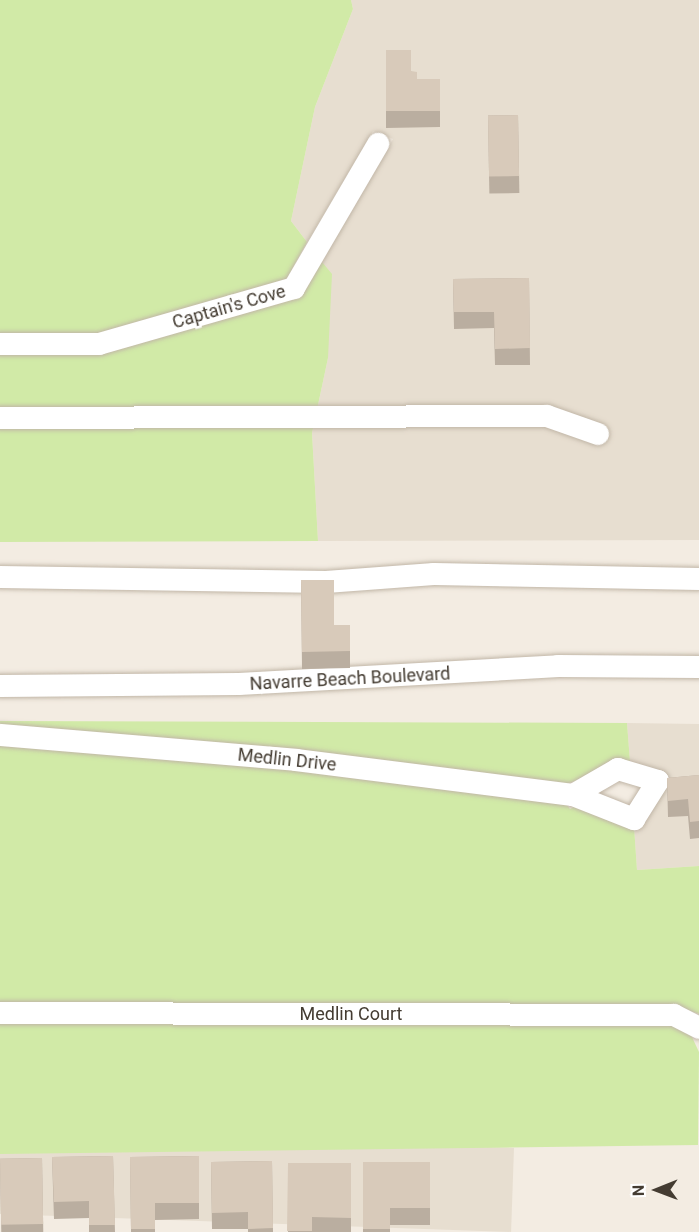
<!DOCTYPE html>
<style>
body{margin:0}
#map{position:relative;width:699px;height:1232px;overflow:hidden;background:#f3ece2;font-family:Roboto,sans-serif}
div>[style]{position:absolute}
[style*='--x']{left:calc(var(--x)*1px);top:calc(var(--y)*1px);width:calc(var(--w)*1px);rotate:calc(var(--a)*1deg)}
.residential>*{inset:0;background:#e7ded0;transform-origin:0 0}
.green>*{inset:0;background:#d1eaa7}
.roads{filter:drop-shadow(0 0 2px #c1b6a7) drop-shadow(0 0 2px #c1b6a7)}
.minor>*{height:22px;margin:-11px;padding:0 11px;transform-origin:11px;border-radius:11px;background:#fff}
.wall>*{inset:0;background:#baaea0;transform-origin:0 0}
.building>*{inset:0;background:#d8caba;transform-origin:0 0}
span{translate:-50% -50%;white-space:nowrap;text-align:center;line-height:1.15;-webkit-text-stroke:5px #fff;paint-order:stroke}
.street-label{font-size:18px;color:#443c32}
.north{position:absolute;left:627px;top:1160px;width:60px;height:60px;-webkit-text-stroke:4px #fff;paint-order:stroke;rotate:269deg;font-size:16px;font-weight:700;line-height:24px;text-align:center;color:#443c32}
.north::after{content:'';display:block;margin:auto;width:21px;height:27px;background:#443c32;clip-path:polygon(50% 0,100% 100%,50% 72%,0 100%)}
</style>
<div id="map">
<div class="residential">
<i style="clip-path:polygon(351px 0,699px 0,699px 540px,318px 541px,312px 433px,328px 358px,322px 262px,393px 139px,373px 131px,307px 242px,291px 221px,315px 107px,353px 9px)"></i>
<i style="clip-path:polygon(627px 723px,699px 724px,699px 866px,637px 870px,634px 826px,668px 785px,630px 762px)"></i>
<i style="left:514px;top:1148px;width:84px;height:514px;rotate:92deg"></i>
</div>
<div class="green">
<i style="clip-path:polygon(0 0,351px 0,353px 9px,315px 107px,291px 221px,307px 242px,286px 280px,98px 334px,0 334px)"></i>
<i style="clip-path:polygon(322px 262px,332px 274px,328px 358px,312px 433px,318px 541px,0 542px,0 354px,297px 297px)"></i>
<i style="clip-path:polygon(0 721px,627px 723px,630px 762px,566px 784px,0 725px)"></i>
<i style="clip-path:polygon(0 745px,295px 770px,567px 805px,570px 809px,574px 807px,634px 826px,637px 870px,699px 866px,699px 1014px,674px 1005px,0 1003px)"></i>
<i style="clip-path:polygon(0 1023px,672px 1025px,691px 1035px,699px 1052px,698px 1145px,0 1154px)"></i>
</div>
<div class="roads">
<div class="minor">
<i style="--x:0;--y:344;--w:99;--a:0"></i>
<i style="--x:99;--y:344;--w:203;--a:-16"></i>
<i style="--x:294;--y:288;--w:167;--a:-59.7"></i>
<i style="--x:0;--y:418;--w:547;--a:-0.21"></i>
<i style="--x:547;--y:416;--w:54;--a:19.4"></i>
<i style="--x:0;--y:577;--w:326;--a:0.9"></i>
<i style="--x:326;--y:582;--w:108;--a:-4.2"></i>
<i style="--x:434;--y:574;--w:265;--a:1.1"></i>
<i style="--x:0;--y:686;--w:239;--a:-0.5"></i>
<i style="--x:239;--y:684;--w:320;--a:-3.2"></i>
<i style="--x:558;--y:666;--w:141;--a:0.4"></i>
<i style="--x:0;--y:735;--w:297;--a:4.8"></i>
<i style="--x:296;--y:760;--w:279;--a:7.2"></i>
<i style="--x:573;--y:795;--w:66;--a:21.5"></i>
<i style="--x:634;--y:819;--w:45;--a:-57.7"></i>
<i style="--x:658;--y:781;--w:42;--a:-163.3"></i>
<i style="--x:618;--y:769;--w:52;--a:150"></i>
<i style="--x:0;--y:1013;--w:674;--a:0.17"></i>
<i style="--x:674;--y:1015;--w:28;--a:27"></i>
</div>
</div>
<div class="wall">
<i style="clip-path:polygon(386px 50px,411px 71px,417px 79px,440px 79px,440px 127px,386px 128px)"></i>
<i style="left:518px;top:115px;width:78px;height:30px;rotate:89deg"></i>
<i style="clip-path:polygon(529px 278px,530px 365px,495px 365px,494px 328px,454px 329px,453px 279px)"></i>
<i style="clip-path:polygon(301px 580px,334px 625px,350px 625px,350px 668px,302px 669px)"></i>
<i style="clip-path:polygon(699px 775px,699px 838px,690px 839px,688px 816px,668px 817px,667px 778px)"></i>
<i style="clip-path:polygon(113px 1156px,115px 1232px,89px 1232px,89px 1218px,54px 1219px,52px 1157px)"></i>
<i style="clip-path:polygon(199px 1156px,199px 1219px,155px 1220px,155px 1232px,131px 1232px,130px 1157px)"></i>
<i style="left:42px;top:1158px;width:74px;height:42px;rotate:89deg"></i>
<i style="clip-path:polygon(272px 1161px,273px 1232px,248px 1232px,248px 1229px,212px 1229px,211px 1162px)"></i>
<i style="clip-path:polygon(363px 1162px,430px 1162px,430px 1225px,390px 1225px,390px 1232px,363px 1232px)"></i>
<i style="left:288px;top:1163px;width:63px;height:69px"></i>
</div>
<div class="building">
<i style="clip-path:polygon(386px 50px,411px 50px,411px 71px,417px 72px,417px 79px,440px 79px,440px 111px,386px 111px)"></i>
<i style="left:518px;top:115px;width:61px;height:30px;rotate:89deg"></i>
<i style="clip-path:polygon(529px 278px,530px 348px,495px 349px,494px 312px,454px 312px,453px 279px)"></i>
<i style="clip-path:polygon(301px 580px,334px 580px,334px 625px,350px 625px,350px 651px,302px 652px)"></i>
<i style="clip-path:polygon(699px 775px,699px 821px,690px 822px,688px 799px,668px 801px,667px 778px)"></i>
<i style="clip-path:polygon(113px 1156px,115px 1225px,89px 1225px,89px 1201px,54px 1202px,52px 1157px)"></i>
<i style="clip-path:polygon(199px 1156px,199px 1203px,155px 1203px,155px 1229px,131px 1229px,130px 1157px)"></i>
<i style="left:42px;top:1158px;width:66px;height:42px;rotate:89deg"></i>
<i style="clip-path:polygon(272px 1161px,273px 1228px,248px 1229px,248px 1212px,212px 1213px,211px 1162px)"></i>
<i style="clip-path:polygon(363px 1162px,430px 1162px,430px 1208px,390px 1208px,390px 1229px,363px 1229px)"></i>
<i style="clip-path:polygon(288px 1163px,351px 1163px,351px 1218px,312px 1217px,312px 1231px,287px 1231px)"></i>
</div>
<div class="street-label">
<span style="left:229px;top:307px;rotate:-16deg">Captain's Cove</span>
<span style="left:350px;top:679px;rotate:-3deg">Navarre Beach Boulevard</span>
<span style="left:287px;top:760px;rotate:6deg">Medlin Drive</span>
<span style="left:351px;top:1014px">Medlin Court</span>
</div>
<div class="north">N</div>
</div>
